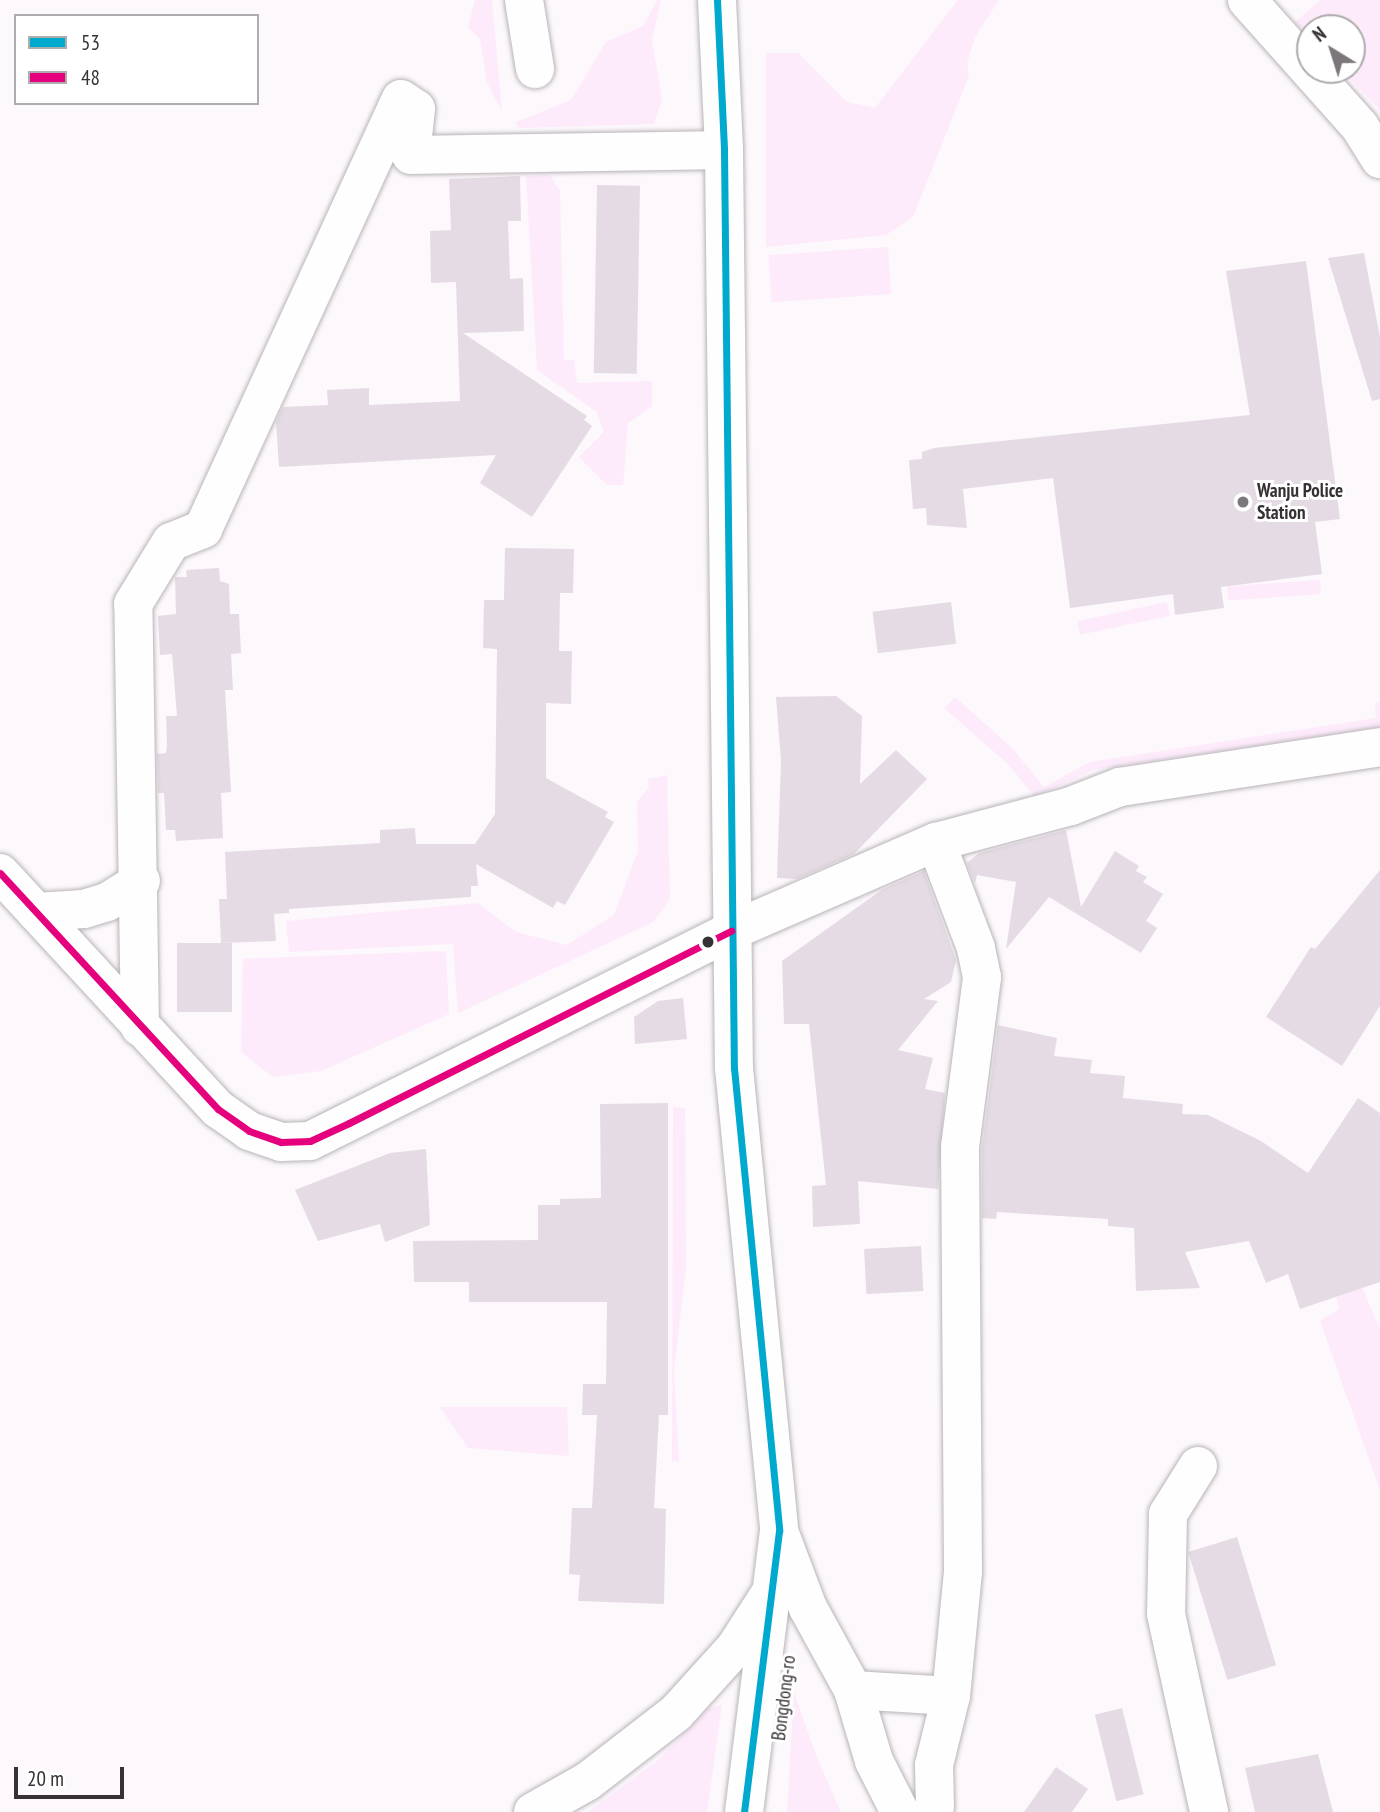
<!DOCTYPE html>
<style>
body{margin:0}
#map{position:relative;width:1380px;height:1812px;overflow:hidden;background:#fcf8fc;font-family:"PT Sans Narrow",sans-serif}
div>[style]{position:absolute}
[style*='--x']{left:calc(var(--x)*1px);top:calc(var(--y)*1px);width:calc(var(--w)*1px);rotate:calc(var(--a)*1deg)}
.green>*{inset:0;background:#fdebfb;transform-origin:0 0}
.building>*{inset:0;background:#e5dbe4;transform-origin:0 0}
.roads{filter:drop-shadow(0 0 2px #b8b4b8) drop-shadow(0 0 2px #b8b4b8)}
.minor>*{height:38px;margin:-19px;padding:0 19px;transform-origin:19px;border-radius:19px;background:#fffeff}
.bus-1>*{height:7px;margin:-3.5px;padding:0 3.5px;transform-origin:3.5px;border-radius:3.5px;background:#00a9ce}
.bus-2>*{height:7px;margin:-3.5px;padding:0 3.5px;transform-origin:3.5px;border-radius:3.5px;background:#e5007d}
.dots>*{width:19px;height:19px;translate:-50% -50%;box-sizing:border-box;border:4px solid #fff;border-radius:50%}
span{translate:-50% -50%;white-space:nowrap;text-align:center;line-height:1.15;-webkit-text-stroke:6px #fff;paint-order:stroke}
.poi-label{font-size:19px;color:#353134;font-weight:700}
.left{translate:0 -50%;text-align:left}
.street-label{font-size:19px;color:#353134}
.legend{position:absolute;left:14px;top:14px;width:245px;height:91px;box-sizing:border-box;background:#fff;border:2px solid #aeadae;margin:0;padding:9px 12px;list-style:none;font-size:21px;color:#353134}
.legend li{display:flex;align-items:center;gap:14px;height:35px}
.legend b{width:35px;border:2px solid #aeadae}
.north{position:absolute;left:1296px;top:14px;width:70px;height:70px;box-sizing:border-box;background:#fff;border:2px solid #aeadae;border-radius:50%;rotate:322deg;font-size:19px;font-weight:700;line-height:28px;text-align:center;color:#353134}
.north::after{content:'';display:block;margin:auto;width:24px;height:32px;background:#7b777a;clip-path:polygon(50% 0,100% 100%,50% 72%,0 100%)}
.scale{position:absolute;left:14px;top:1767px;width:110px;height:32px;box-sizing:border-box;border:4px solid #353134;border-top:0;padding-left:9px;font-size:21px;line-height:24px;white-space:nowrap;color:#353134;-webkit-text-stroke:5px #fff;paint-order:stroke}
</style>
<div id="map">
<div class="green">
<i style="clip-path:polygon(475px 0,492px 0,502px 111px,487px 83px,480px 39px,468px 27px)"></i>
<i style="clip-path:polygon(657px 0,661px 0,652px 40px,662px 99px,654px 124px,518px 128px,516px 122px,571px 100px,606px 42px,643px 26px)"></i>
<i style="clip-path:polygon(958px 0,999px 0,976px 35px,967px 63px,969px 76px,913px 217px,886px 235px,766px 247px,766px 53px,798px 53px,847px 102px,875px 108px)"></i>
<i style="clip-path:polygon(1320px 0,1380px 0,1380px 110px,1341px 70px,1352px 70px,1352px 28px,1310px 28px,1310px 38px,1295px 22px)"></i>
<i style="clip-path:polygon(550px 175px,560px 191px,564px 360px,574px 360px,577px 383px,652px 381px,652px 406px,628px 423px,623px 485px,607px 485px,579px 457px,604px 432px,597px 412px,537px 370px,526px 176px)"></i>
<i style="left:888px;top:247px;width:47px;height:120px;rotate:86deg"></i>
<i style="left:1320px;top:580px;width:14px;height:93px;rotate:86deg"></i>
<i style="left:1167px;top:602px;width:14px;height:92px;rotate:78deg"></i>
<i style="clip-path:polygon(955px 697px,1012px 748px,1044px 787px,1090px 762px,1376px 718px,1375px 702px,1379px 702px,1380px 727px,1093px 770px,1035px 797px,1009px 765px,944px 708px)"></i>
<i style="clip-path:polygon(667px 775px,670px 899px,653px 922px,458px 1013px,453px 944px,289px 952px,286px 921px,478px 903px,516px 932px,567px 945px,614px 915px,638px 851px,637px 802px,649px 788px,648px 779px)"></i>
<i style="clip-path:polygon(446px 951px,449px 1014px,321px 1071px,273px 1077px,241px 1052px,243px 959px)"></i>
<i style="clip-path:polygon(673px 1107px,685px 1108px,686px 1267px,674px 1371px,679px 1462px,672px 1460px)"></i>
<i style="clip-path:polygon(1336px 1227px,1380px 1329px,1380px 1490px,1320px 1321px,1339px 1309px,1330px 1268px)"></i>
<i style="clip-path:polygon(440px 1407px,567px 1407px,569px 1456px,468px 1448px)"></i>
<i style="clip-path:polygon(794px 1692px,817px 1758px,841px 1812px,787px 1812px)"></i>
<i style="clip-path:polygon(722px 1705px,707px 1812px,588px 1812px,658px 1760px,709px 1708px)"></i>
</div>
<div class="building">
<i style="clip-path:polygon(520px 176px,521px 221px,508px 221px,510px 279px,523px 278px,524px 331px,463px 333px,587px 416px,584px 420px,592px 426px,532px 517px,480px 483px,496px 455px,279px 467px,276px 422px,283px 407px,328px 405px,327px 390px,369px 388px,369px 405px,460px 401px,456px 282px,431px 283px,430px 231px,451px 230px,449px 179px)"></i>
<i style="left:597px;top:185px;width:43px;height:188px;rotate:1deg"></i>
<i style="clip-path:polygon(1364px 253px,1380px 337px,1380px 399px,1372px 401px,1328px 258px)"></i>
<i style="clip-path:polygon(1306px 261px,1340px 519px,1315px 522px,1322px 574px,1221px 587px,1224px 608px,1175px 615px,1173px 594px,1070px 608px,1053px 478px,963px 489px,967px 528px,927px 525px,926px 508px,913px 509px,909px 460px,922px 459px,922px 452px,934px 448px,1250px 415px,1226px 271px)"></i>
<i style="clip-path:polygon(505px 548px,574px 549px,573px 593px,560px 593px,559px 651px,572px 651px,571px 704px,546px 703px,546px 778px,608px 812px,605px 817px,614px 822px,565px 905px,557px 901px,553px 908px,476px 864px,478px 886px,471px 886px,471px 897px,289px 909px,289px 913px,274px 914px,276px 941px,221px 943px,219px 899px,227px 899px,225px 852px,380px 843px,380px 830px,415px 828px,416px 844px,475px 844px,495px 814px,497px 649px,483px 648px,484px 600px,504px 600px)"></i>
<i style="clip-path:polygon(219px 568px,220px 581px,229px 584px,230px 614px,239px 614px,241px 653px,231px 654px,233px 690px,225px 690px,231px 792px,221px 793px,223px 838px,176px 841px,175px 830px,166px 830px,164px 793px,158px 793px,157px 754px,166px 753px,167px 745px,166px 716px,177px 716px,172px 654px,160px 655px,158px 616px,176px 614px,175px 577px,187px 577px,186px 570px)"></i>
<i style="left:951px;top:602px;width:42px;height:79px;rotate:83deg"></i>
<i style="clip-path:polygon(836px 696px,862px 716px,860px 784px,896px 750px,927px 779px,854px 854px,797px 879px,777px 878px,781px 761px,776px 697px)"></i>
<i style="clip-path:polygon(1066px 830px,1081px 907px,1115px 851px,1139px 866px,1136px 871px,1147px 877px,1143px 882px,1163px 894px,1146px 921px,1157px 928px,1141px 953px,1049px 897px,1006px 949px,1016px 882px,977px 875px,975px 883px,967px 863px,979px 853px)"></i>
<i style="clip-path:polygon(1380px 870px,1380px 1006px,1342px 1066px,1266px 1017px,1311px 947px,1315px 949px)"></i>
<i style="clip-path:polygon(924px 871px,956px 960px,951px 982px,924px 999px,938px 1001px,898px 1050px,933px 1058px,925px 1089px,945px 1093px,938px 1189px,858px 1181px,860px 1224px,813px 1227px,812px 1186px,826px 1185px,809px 1024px,784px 1024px,782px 961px,883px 889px)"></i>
<i style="left:232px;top:943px;width:69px;height:55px;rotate:90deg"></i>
<i style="clip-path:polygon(683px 998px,687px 1039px,635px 1044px,634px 1017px,658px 1001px)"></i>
<i style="clip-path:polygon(998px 1025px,1057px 1038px,1054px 1056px,1092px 1060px,1090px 1073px,1125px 1076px,1123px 1098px,1183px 1104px,1182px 1114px,1208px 1115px,1261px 1141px,1308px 1173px,1358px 1098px,1380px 1113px,1380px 1282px,1300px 1309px,1288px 1274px,1266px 1283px,1249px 1241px,1185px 1252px,1200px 1288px,1136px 1291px,1134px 1228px,1108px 1226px,1108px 1219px,997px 1212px,996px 1219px,982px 1218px,982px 1148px)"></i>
<i style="clip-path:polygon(668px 1103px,668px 1415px,659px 1415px,654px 1508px,666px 1509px,664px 1604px,578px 1601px,580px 1575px,569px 1574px,572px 1508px,592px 1508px,597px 1415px,582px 1415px,583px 1384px,606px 1384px,607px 1302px,469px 1302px,469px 1282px,414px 1282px,413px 1241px,538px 1240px,538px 1205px,560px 1205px,560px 1199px,601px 1198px,600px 1104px)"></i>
<i style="clip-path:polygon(426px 1149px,430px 1225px,385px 1242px,380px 1224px,318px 1241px,295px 1190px,390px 1153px)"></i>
<i style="left:921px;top:1246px;width:45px;height:57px;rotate:87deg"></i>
<i style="left:1237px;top:1537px;width:134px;height:51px;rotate:73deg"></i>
<i style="left:1122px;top:1708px;width:89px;height:28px;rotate:76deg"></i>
<i style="clip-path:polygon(1318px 1754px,1333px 1812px,1255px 1812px,1245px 1768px)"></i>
<i style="clip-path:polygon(1056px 1767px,1088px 1789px,1072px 1812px,1024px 1812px)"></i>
</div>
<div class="roads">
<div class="minor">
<i style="--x:524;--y:0;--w:70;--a:80.9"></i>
<i style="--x:717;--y:0;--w:150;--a:87.3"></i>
<i style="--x:724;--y:150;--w:918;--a:89.38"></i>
<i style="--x:734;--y:1068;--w:465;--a:84.4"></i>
<i style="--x:779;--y:1531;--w:283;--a:97.1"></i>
<i style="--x:1247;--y:0;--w:170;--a:48.3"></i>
<i style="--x:1360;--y:127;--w:38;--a:58"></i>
<i style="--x:0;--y:873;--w:321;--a:47.3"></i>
<i style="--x:218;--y:1109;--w:38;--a:35"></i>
<i style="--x:249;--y:1131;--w:34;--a:19"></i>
<i style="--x:281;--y:1142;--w:29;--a:-2"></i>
<i style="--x:310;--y:1141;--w:470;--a:-26.5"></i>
<i style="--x:731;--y:931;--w:223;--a:-23.5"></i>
<i style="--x:936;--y:842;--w:140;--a:-14.9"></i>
<i style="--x:1071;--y:806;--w:53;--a:-21.2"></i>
<i style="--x:1120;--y:787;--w:263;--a:-8.7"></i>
<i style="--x:36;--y:912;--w:48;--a:-3.6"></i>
<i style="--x:84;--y:909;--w:24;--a:-17"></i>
<i style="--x:107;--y:902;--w:40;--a:-32"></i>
<i style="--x:140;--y:1027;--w:423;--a:-90.9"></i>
<i style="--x:133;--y:604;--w:73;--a:-58.5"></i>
<i style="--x:171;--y:542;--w:35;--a:-22"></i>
<i style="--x:203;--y:529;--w:473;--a:-65.3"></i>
<i style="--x:401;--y:99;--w:18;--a:34"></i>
<i style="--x:416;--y:109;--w:46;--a:96.2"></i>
<i style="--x:411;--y:155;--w:313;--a:-0.9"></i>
<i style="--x:1198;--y:1466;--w:57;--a:122"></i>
<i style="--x:1168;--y:1514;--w:100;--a:91.1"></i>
<i style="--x:1166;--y:1614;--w:203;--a:77.7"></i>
<i style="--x:782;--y:1539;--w:74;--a:69.4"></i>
<i style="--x:808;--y:1608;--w:94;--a:61.2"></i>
<i style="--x:853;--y:1690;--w:74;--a:73.5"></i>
<i style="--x:874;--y:1761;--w:57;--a:63"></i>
<i style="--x:853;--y:1690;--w:98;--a:3.5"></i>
<i style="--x:935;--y:1807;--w:42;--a:-91.4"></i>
<i style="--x:934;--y:1765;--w:71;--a:-76.2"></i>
<i style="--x:951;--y:1696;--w:125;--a:-84.5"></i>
<i style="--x:963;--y:1572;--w:425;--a:-90.4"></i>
<i style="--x:960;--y:1147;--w:171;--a:-82.6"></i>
<i style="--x:982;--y:977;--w:30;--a:-102"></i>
<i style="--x:976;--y:948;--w:113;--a:-110.7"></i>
<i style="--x:533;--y:1812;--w:63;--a:-29.4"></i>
<i style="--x:588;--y:1781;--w:111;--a:-37.7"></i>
<i style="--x:676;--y:1713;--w:88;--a:-47.8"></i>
<i style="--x:735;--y:1648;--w:63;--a:-57.3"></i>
</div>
</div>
<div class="bus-1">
<i style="--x:717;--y:0;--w:150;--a:87.3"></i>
<i style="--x:724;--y:150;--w:918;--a:89.38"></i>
<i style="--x:734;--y:1068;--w:465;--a:84.4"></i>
<i style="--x:779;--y:1531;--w:283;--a:97.1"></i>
</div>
<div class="bus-2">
<i style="--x:0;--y:873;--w:321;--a:47.3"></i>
<i style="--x:218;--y:1109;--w:38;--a:35"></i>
<i style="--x:249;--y:1131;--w:34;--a:19"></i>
<i style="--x:281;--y:1142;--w:29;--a:-2"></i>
<i style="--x:310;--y:1141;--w:43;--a:-24.8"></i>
<i style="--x:349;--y:1123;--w:428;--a:-26.7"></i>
</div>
<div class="dots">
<i style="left:1243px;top:502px;background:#7b777a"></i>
<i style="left:708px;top:942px;background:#353134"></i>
</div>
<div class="poi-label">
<span class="left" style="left:1257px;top:502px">Wanju Police<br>Station</span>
</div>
<div class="street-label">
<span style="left:784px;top:1698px;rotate:-83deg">Bongdong-ro</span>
</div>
<ul class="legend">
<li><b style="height:9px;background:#00a9ce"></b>53</li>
<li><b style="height:9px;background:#e5007d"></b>48</li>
</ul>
<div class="north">N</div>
<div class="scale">20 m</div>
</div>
